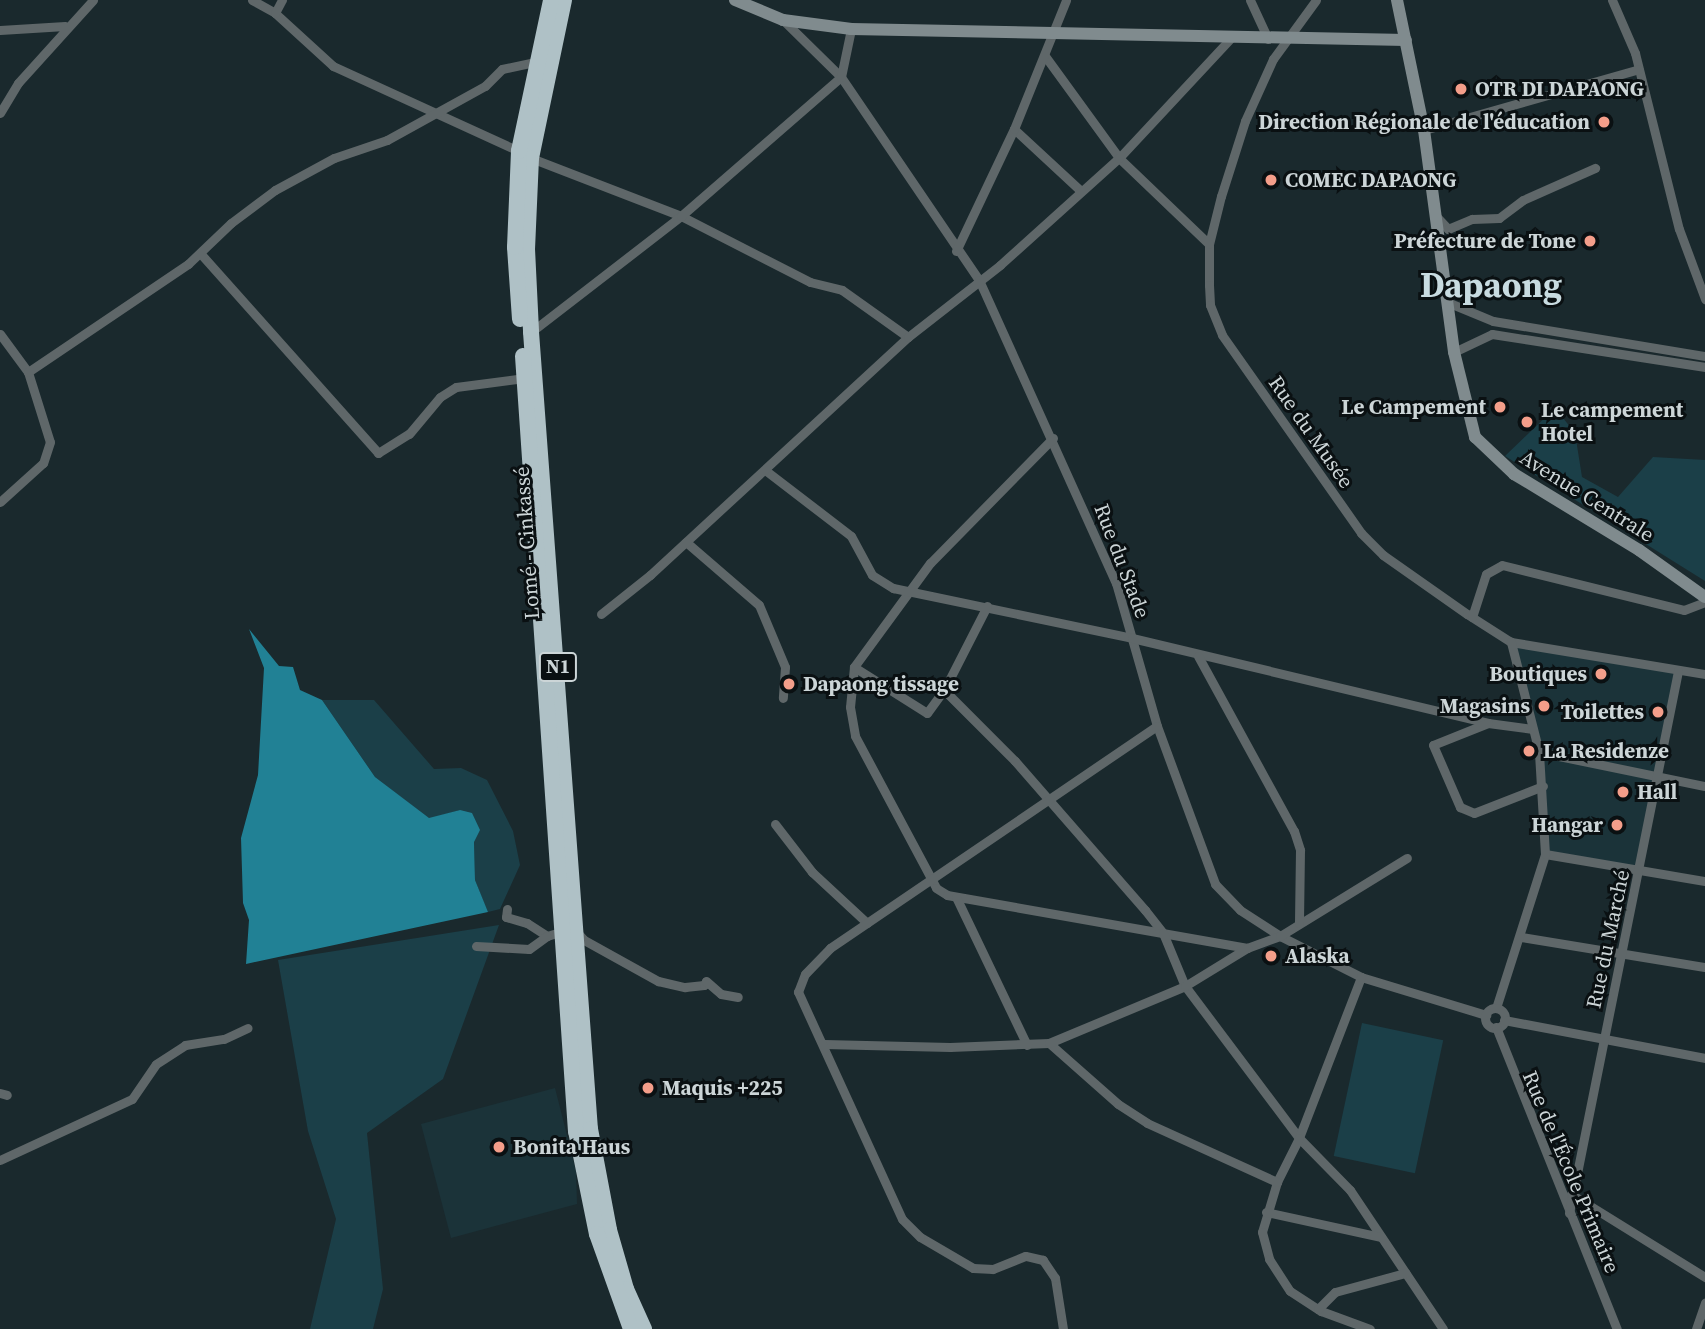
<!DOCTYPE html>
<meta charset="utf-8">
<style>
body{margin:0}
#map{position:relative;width:1705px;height:1329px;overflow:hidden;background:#1a292d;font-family:"Source Serif 4",serif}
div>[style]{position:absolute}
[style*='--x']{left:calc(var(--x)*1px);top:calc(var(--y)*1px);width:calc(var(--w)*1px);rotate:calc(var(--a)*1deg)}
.built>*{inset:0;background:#1b3339}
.green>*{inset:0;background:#1b3f48;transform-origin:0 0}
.water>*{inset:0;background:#218195}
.street>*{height:9px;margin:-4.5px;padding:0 4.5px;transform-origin:4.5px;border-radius:4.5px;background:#5f6769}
.street>.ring{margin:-4.5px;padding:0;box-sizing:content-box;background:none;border:9px solid #5f6769;border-radius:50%}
.secondary>*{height:12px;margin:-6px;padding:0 6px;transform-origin:6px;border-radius:6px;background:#808b8e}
.highway>*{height:16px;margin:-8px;padding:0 8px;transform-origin:8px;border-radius:8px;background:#afc1c6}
.dots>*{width:19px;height:19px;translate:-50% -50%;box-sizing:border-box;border:4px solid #0a1012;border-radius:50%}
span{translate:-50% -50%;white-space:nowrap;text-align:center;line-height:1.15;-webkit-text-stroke:6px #0a1012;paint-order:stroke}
.shield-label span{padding:2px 5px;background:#0a1012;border:2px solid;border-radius:5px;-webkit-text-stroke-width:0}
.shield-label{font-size:19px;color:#ccd5d7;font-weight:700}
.poi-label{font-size:21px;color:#ccd5d7;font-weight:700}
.left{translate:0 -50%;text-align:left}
.right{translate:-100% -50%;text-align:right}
.street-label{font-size:21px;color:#ccd5d7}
.town-label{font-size:35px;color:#c8dbe0;font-weight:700}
</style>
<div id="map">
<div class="built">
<i style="clip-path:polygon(1514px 645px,1678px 671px,1640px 867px,1548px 851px,1543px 770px)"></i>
<i style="clip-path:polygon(555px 1088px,576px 1171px,577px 1204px,451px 1238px,421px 1124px)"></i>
</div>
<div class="green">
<i style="clip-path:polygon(1555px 408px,1575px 433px,1582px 477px,1618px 497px,1653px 457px,1705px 460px,1705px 581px,1505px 456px)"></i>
<i style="clip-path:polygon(322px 700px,374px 700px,434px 769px,461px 768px,487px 780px,513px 831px,520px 865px,500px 909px,488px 912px,484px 903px,475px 880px,474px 842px,460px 810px,429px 819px,375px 777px)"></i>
<i style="clip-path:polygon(499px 925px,443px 1079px,367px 1133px,383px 1289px,373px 1329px,310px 1329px,336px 1219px,308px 1131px,278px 960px)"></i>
<i style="left:1362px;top:1023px;width:83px;height:136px;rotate:12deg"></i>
</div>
<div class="water">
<i style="clip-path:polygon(249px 629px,279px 666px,293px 667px,300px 690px,322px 700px,375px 777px,429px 818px,460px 810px,472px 813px,480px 830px,474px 842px,475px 880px,488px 912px,246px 964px,249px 920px,243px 903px,241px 838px,258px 775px,264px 668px)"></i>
</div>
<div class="street">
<i style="--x:252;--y:0;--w:26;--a:29"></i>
<i style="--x:275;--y:13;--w:79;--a:42.4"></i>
<i style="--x:333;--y:66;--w:205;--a:24.6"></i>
<i style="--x:1250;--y:0;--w:43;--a:65.2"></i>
<i style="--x:1316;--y:0;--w:73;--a:126.1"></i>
<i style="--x:1273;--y:59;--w:68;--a:114.3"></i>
<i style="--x:1245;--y:121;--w:79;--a:107.7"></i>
<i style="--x:1221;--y:196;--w:49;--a:104"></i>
<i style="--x:1209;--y:244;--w:41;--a:90"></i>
<i style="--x:1209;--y:285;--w:20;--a:87"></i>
<i style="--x:1210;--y:305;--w:32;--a:68"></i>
<i style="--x:1222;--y:335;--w:242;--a:54.9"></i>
<i style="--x:1361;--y:533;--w:31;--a:45"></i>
<i style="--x:1383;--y:555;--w:103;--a:35.1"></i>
<i style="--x:1467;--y:614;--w:52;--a:32.5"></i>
<i style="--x:1511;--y:642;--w:197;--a:9.4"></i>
<i style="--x:1612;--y:0;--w:58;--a:66.5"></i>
<i style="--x:1635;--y:53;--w:181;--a:76"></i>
<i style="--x:1679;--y:229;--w:75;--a:69.6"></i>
<i style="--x:275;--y:13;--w:15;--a:-62"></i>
<i style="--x:783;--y:20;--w:81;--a:44.5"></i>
<i style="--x:841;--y:77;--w:245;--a:55.8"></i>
<i style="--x:979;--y:280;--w:333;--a:65.7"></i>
<i style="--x:1116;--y:583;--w:149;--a:74"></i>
<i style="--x:1157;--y:726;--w:168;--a:69.8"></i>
<i style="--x:1215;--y:884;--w:36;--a:46"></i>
<i style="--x:1240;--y:910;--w:48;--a:33"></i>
<i style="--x:1280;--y:936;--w:91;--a:26.8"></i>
<i style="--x:1361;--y:977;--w:131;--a:16.9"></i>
<i style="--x:0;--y:30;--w:65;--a:-3.5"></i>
<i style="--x:1045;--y:56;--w:126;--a:54"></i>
<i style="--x:1119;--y:158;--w:124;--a:43.7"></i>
<i style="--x:0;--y:113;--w:35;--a:-59"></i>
<i style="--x:18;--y:83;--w:112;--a:-47.9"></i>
<i style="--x:1014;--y:129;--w:91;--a:42.8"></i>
<i style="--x:1424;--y:130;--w:223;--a:-15.8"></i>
<i style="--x:531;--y:158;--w:161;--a:21.1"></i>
<i style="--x:681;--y:216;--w:145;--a:27.1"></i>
<i style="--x:810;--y:282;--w:33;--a:14"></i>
<i style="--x:842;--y:290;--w:81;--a:35.5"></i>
<i style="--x:1436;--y:216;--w:18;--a:47"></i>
<i style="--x:1448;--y:229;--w:26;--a:-23"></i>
<i style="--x:1472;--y:219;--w:27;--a:-2"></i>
<i style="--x:1499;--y:218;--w:30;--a:-37"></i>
<i style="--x:1523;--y:200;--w:79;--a:-24"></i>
<i style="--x:956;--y:251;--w:135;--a:-64.6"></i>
<i style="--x:1014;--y:129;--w:139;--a:-68"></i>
<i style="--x:200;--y:253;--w:268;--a:48.3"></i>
<i style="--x:378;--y:453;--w:36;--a:-32"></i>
<i style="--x:409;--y:434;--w:48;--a:-50"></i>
<i style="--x:440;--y:397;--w:19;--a:-32"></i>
<i style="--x:456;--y:387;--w:69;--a:-7.5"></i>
<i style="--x:1447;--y:302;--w:50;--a:22.4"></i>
<i style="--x:1493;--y:321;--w:215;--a:9.4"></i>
<i style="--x:531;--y:332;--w:190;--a:-37.7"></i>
<i style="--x:681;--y:216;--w:212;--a:-41"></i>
<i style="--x:841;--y:77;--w:49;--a:-78.2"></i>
<i style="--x:0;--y:334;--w:47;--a:53.6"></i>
<i style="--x:28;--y:372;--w:73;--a:72.6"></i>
<i style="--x:50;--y:442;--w:22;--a:108"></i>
<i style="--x:43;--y:463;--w:58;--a:137.8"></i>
<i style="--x:1454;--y:352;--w:42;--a:-25.3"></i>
<i style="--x:1492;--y:334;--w:216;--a:8.8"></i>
<i style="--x:28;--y:372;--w:193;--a:-34"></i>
<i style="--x:188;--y:264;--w:59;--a:-43.6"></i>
<i style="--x:231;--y:223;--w:55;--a:-36.9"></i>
<i style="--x:275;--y:190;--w:67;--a:-28.5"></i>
<i style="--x:334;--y:158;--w:56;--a:-18.8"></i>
<i style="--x:387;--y:140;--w:112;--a:-28.9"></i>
<i style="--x:485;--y:86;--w:24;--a:-45"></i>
<i style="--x:502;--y:69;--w:34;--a:-12"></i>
<i style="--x:1053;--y:438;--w:175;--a:134.5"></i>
<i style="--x:930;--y:563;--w:129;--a:126.2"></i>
<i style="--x:854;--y:667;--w:40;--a:95.7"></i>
<i style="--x:850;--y:707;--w:29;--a:80"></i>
<i style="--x:855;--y:736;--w:172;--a:61.9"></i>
<i style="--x:936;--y:888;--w:13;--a:32"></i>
<i style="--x:947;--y:895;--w:305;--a:10"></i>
<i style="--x:1247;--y:948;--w:35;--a:-20"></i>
<i style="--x:1280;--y:936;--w:149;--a:-31.6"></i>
<i style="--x:765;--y:470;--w:108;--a:37.5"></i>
<i style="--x:851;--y:536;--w:44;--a:61.7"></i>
<i style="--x:872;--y:575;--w:25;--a:32"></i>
<i style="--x:893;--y:588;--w:244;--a:11.8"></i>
<i style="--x:1132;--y:638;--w:366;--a:13.4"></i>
<i style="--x:1488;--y:723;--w:45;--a:7.6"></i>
<i style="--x:686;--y:542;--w:96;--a:40.8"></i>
<i style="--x:759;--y:605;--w:67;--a:67.2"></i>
<i style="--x:785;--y:667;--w:31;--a:94"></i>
<i style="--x:987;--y:606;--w:94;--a:117.1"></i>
<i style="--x:944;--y:690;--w:100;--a:45"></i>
<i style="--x:1015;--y:761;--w:198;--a:48.9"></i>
<i style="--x:1145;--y:910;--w:29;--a:52"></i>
<i style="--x:1163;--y:933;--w:57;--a:67.5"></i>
<i style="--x:1185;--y:986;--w:190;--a:53.1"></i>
<i style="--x:1299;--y:1138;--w:73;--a:45.6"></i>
<i style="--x:1350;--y:1190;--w:167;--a:56.2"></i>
<i style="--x:601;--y:614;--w:63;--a:-38.5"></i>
<i style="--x:650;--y:575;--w:351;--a:-42.7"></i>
<i style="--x:908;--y:337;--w:117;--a:-38"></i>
<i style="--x:1000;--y:265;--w:160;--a:-42"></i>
<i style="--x:1119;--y:158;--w:163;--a:-47"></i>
<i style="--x:1472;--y:617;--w:45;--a:-72"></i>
<i style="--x:1486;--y:574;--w:18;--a:-29"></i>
<i style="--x:1502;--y:565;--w:187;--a:13.9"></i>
<i style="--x:1684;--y:610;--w:22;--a:-21"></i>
<i style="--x:1198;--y:656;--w:200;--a:61.3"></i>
<i style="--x:1294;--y:831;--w:20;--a:72"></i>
<i style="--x:1300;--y:850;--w:73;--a:90.8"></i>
<i style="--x:854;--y:667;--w:86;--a:32.2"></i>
<i style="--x:927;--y:713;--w:29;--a:-54"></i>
<i style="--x:1488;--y:723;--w:59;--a:158.2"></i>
<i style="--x:1433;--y:745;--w:68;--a:66.5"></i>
<i style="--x:1460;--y:807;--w:15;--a:23"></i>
<i style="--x:1474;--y:813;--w:74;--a:-21.4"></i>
<i style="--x:1539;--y:752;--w:169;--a:11.6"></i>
<i style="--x:775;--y:824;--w:61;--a:52.4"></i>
<i style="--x:812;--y:872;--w:75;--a:42.8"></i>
<i style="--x:1545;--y:854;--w:162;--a:9.6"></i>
<i style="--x:956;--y:897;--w:164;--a:64.4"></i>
<i style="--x:507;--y:909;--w:8;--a:97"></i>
<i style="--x:506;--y:917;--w:22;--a:16"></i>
<i style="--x:527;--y:923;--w:24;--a:33"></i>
<i style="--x:547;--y:936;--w:17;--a:-17"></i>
<i style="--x:576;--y:931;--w:12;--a:48"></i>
<i style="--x:584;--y:940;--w:85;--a:29"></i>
<i style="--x:658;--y:981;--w:28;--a:13"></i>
<i style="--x:685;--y:987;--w:19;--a:-6"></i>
<i style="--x:704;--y:985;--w:4;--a:-63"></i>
<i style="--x:706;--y:981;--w:20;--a:41"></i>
<i style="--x:721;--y:994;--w:17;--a:10"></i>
<i style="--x:1521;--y:937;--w:186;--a:9.3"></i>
<i style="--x:476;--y:946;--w:53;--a:3.2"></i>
<i style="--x:529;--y:949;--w:22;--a:-36"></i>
<i style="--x:1361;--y:977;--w:173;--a:111.1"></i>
<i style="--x:1299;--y:1138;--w:49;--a:116.6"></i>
<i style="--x:1277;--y:1182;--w:52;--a:106.7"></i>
<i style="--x:1262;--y:1232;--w:28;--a:75"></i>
<i style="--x:1269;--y:1259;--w:38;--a:57"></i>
<i style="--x:1290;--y:1291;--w:37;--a:33"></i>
<i style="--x:1321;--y:1311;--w:52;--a:20.2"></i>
<i style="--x:1496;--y:1008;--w:162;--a:-72.3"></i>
<i style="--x:1545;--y:854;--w:102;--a:-93.4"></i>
<i style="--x:1539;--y:752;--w:114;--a:-104.3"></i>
<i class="ring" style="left:1485px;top:1008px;width:11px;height:11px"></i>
<i style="--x:1504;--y:1020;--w:205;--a:10.7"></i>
<i style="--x:1496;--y:1027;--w:325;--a:68.2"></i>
<i style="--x:1049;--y:1043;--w:92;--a:41.5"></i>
<i style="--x:1118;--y:1104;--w:35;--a:33"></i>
<i style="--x:1147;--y:1123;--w:143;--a:24.4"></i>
<i style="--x:824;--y:1044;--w:126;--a:1.4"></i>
<i style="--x:950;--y:1047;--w:99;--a:-2.3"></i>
<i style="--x:1049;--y:1043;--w:147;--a:-22.7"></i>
<i style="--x:1185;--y:986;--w:73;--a:-31.5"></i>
<i style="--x:0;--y:1093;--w:7;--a:16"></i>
<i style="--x:0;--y:1160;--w:145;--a:-24.8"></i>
<i style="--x:132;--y:1099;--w:42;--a:-55.6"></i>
<i style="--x:156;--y:1064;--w:35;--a:-33"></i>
<i style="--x:185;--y:1045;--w:39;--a:-9"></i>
<i style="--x:224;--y:1039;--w:26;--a:-25"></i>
<i style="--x:1571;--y:1194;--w:158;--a:31.8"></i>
<i style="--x:1266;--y:1212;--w:118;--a:12.3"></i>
<i style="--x:1569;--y:1213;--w:553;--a:-78.63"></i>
<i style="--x:1318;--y:1309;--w:24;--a:-45"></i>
<i style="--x:1335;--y:1292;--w:73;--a:-15.2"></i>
<i style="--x:1063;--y:1329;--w:52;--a:-98.9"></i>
<i style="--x:1055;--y:1278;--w:22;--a:-124"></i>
<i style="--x:1043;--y:1260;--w:18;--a:-167"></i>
<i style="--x:1025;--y:1256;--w:35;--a:158"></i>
<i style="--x:993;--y:1269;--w:20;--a:-177"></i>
<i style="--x:973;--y:1268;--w:61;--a:-149.7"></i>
<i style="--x:920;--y:1237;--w:25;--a:-135"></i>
<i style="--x:902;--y:1219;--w:250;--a:-114.6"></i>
<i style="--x:798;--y:992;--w:19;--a:-69"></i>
<i style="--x:805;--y:974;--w:36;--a:-46"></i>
<i style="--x:830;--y:948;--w:395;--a:-34.2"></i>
<i style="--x:1696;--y:1329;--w:28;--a:-71"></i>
</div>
<div class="secondary">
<i style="--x:735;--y:0;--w:52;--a:22.6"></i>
<i style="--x:783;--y:20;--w:69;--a:7.5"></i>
<i style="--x:851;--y:29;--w:555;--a:1.14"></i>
<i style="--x:1397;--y:0;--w:133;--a:78.3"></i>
<i style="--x:1424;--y:130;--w:224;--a:82.3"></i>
<i style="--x:1454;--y:352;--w:88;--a:76.1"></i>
<i style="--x:1475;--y:437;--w:54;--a:43.5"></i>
<i style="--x:1514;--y:474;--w:146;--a:31.3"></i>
<i style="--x:1639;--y:550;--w:81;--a:35.5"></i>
</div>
<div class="highway">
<i style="--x:564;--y:0;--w:161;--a:101.8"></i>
<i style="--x:531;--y:158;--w:91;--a:92.5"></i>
<i style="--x:527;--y:249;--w:83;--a:87.2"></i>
<i style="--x:531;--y:332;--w:799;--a:85.77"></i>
<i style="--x:590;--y:1129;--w:103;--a:79.3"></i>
<i style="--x:609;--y:1230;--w:61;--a:73.9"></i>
<i style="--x:626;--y:1289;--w:44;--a:65.8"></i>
<i style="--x:520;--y:319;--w:72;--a:-94"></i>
<i style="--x:515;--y:247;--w:96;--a:-87.6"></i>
<i style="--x:519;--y:151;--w:154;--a:-78"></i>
<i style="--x:523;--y:356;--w:777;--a:86.09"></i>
<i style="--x:576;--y:1131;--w:105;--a:78.5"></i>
<i style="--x:597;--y:1234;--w:101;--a:70.3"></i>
</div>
<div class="dots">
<i style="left:1461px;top:89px;background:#f49e8a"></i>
<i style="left:1604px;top:122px;background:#f49e8a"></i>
<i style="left:1271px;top:180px;background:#f49e8a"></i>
<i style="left:1590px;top:241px;background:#f49e8a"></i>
<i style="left:1500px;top:407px;background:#f49e8a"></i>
<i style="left:1527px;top:422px;background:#f49e8a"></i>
<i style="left:1601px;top:674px;background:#f49e8a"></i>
<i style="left:789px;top:684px;background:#f49e8a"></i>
<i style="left:1544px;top:706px;background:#f49e8a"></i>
<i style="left:1658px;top:712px;background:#f49e8a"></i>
<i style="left:1529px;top:751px;background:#f49e8a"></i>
<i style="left:1623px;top:792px;background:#f49e8a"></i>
<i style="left:1617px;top:825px;background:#f49e8a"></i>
<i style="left:1271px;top:956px;background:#f49e8a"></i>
<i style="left:648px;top:1088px;background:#f49e8a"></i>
<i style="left:499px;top:1147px;background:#f49e8a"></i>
</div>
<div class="shield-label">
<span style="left:558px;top:667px">N1</span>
</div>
<div class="poi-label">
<span class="left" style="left:1475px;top:89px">OTR DI DAPAONG</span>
<span class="right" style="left:1590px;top:122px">Direction Régionale de l'éducation</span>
<span class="left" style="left:1285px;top:180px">COMEC DAPAONG</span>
<span class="right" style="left:1576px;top:241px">Préfecture de Tone</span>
<span class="right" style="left:1486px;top:407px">Le Campement</span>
<span class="left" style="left:1541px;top:422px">Le campement<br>Hotel</span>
<span class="right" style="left:1587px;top:674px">Boutiques</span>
<span class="left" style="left:803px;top:684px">Dapaong tissage</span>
<span class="right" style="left:1530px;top:706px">Magasins</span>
<span class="right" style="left:1644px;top:712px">Toilettes</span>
<span class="left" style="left:1543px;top:751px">La Residenze</span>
<span class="left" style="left:1637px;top:792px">Hall</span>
<span class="right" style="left:1603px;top:825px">Hangar</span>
<span class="left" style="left:1285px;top:956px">Alaska</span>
<span class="left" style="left:662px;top:1088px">Maquis +225</span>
<span class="left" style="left:513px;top:1147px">Bonita Haus</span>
</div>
<div class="street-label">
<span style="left:1311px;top:432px;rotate:55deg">Rue du Musée</span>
<span style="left:1587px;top:496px;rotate:32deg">Avenue Centrale</span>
<span style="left:527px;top:543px;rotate:-94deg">Lomé - Cinkassé</span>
<span style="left:1122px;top:561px;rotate:69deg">Rue du Stade</span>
<span style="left:1608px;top:939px;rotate:-78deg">Rue du Marché</span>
<span style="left:1571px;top:1172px;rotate:67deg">Rue de l'École Primaire</span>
</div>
<div class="town-label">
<span style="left:1491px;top:285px">Dapaong</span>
</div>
</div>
